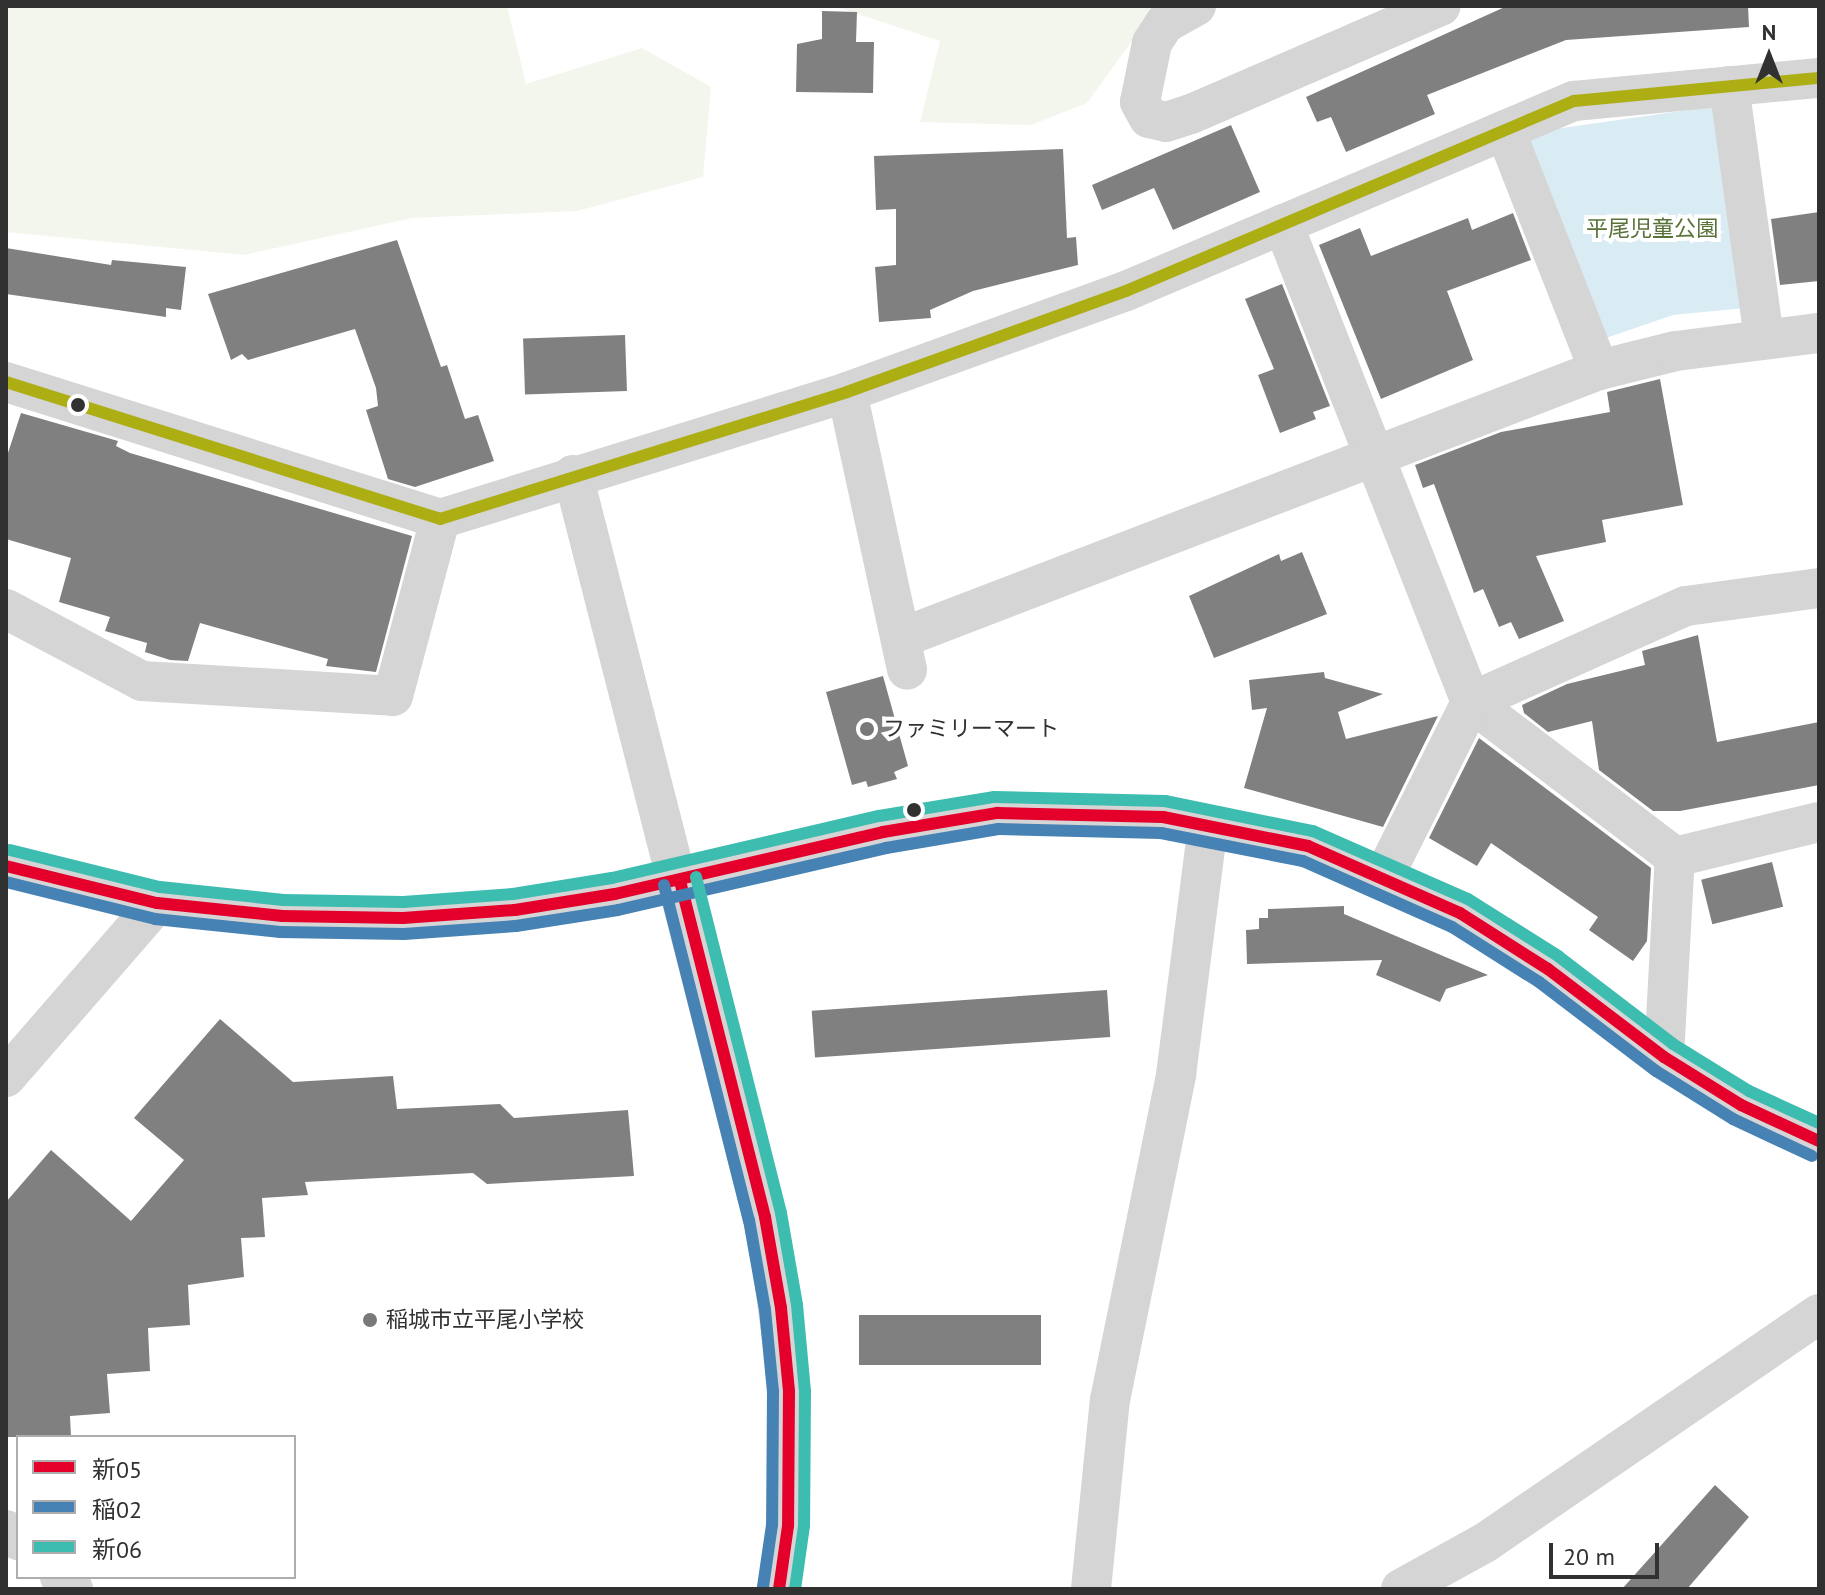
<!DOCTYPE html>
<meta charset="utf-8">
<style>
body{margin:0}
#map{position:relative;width:1825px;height:1595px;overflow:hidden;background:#fff;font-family:"PT Sans","Noto Sans JP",sans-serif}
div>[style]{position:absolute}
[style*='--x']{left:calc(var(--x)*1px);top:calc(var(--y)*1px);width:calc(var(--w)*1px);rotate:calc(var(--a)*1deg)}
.green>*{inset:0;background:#f3f6ed}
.water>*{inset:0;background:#d9ecf4}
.building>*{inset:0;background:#808080;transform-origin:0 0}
.minor>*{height:40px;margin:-20px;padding:0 20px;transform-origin:20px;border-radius:20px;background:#d5d5d5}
.bus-1>*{height:12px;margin:-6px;padding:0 6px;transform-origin:6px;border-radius:6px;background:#e4002b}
.bus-2>*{height:12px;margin:-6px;padding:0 6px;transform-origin:6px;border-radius:6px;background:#4682b4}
.bus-3>*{height:12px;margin:-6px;padding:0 6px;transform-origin:6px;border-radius:6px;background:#3dbdb0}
.bus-4>*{height:12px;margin:-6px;padding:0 6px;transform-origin:6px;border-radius:6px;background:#adad14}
.dots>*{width:22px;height:22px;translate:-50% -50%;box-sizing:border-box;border:4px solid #fff;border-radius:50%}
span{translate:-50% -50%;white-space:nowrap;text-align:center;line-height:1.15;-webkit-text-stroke:8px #fff;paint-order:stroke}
.park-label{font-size:22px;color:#587239}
.poi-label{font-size:22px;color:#313131}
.left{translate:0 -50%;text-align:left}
.frame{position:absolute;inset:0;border:8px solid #313131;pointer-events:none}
.legend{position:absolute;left:16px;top:1435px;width:280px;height:144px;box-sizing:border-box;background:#fff;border:2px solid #adadad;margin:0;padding:10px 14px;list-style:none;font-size:24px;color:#313131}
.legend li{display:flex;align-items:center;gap:16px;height:40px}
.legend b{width:40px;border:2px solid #adadad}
.north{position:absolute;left:1729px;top:16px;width:80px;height:80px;-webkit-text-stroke:6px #fff;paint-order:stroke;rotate:0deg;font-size:22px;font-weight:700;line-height:32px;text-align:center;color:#313131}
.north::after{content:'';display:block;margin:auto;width:28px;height:36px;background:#313131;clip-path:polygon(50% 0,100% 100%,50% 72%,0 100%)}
.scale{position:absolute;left:1549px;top:1543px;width:110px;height:36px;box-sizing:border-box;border:4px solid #313131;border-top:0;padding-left:10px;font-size:24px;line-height:28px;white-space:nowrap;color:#313131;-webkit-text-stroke:6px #fff;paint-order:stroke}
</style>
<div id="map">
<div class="green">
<i style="clip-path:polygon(6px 6px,507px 6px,526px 84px,642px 48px,711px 87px,703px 177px,577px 211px,412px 218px,244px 255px,6px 232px)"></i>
<i style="clip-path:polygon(834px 6px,1157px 6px,1087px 103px,1031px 125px,920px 122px,940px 41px)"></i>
</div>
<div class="water">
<i style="clip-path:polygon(1716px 106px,1745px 308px,1673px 315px,1606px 338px,1526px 140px,1555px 129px)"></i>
</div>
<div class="building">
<i style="clip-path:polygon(1507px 6px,1748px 6px,1749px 27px,1566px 40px,1427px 95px,1435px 114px,1346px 152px,1331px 117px,1317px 122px,1306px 97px)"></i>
<i style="clip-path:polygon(822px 11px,857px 12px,856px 42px,874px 42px,873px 93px,796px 92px,797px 44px,822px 39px)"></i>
<i style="clip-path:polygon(1231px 125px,1260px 192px,1173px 230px,1154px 188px,1102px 210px,1092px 185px)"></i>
<i style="clip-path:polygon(1063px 149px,1067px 238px,1076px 237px,1078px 265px,973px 291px,930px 310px,931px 318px,879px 322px,875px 267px,896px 265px,896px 209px,876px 210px,874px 156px)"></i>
<i style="clip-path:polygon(1819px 212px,1819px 281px,1780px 285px,1771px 219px)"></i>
<i style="clip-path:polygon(1513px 213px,1531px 260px,1447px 291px,1473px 360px,1381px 399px,1319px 245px,1360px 228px,1371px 256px,1468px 218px,1472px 230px)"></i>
<i style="clip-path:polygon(397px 240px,441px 367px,447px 365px,465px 419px,478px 415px,494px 461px,415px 487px,388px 479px,366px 410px,378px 406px,376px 388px,355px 329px,248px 360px,242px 354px,231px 360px,208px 294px)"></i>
<i style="clip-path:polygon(6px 248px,111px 265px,112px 260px,186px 267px,181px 310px,166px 308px,166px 317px,6px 294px)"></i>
<i style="clip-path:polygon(1282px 284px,1330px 406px,1313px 412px,1316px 419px,1280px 433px,1258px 375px,1274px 369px,1245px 299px)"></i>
<i style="left:625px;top:335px;width:56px;height:102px;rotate:88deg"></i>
<i style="clip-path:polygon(1660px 379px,1683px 505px,1602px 520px,1606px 542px,1536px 556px,1564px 621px,1519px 639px,1511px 622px,1499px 627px,1483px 589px,1474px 593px,1434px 484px,1423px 488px,1415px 465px,1501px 432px,1610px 412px,1607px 392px)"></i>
<i style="clip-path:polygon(21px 413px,118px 441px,116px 446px,130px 453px,412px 536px,376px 672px,326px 666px,328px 659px,200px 623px,188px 661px,170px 660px,145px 652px,147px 643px,105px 631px,110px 617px,59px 602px,71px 558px,6px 539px,6px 459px)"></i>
<i style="clip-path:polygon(1302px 552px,1327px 614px,1214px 658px,1189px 596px,1279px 554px,1281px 561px)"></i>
<i style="clip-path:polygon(1698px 635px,1717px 742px,1819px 722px,1819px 785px,1680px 811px,1653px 811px,1599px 770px,1592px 721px,1548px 732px,1524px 713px,1522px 705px,1567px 684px,1645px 665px,1642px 651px)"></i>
<i style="clip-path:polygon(1324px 672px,1325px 678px,1383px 694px,1338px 712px,1346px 739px,1438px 716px,1383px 827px,1244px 788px,1267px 708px,1252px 710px,1249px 680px)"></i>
<i style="clip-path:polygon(883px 676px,908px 766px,894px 772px,897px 779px,868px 787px,866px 781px,852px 785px,826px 692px)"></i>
<i style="clip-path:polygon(1479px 738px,1651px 868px,1647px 941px,1633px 961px,1589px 930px,1598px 917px,1491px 843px,1477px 866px,1429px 838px)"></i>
<i style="left:1772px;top:862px;width:46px;height:73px;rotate:76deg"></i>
<i style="clip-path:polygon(1344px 906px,1344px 914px,1488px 975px,1446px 989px,1440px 1002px,1376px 975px,1382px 960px,1247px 964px,1246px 930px,1259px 929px,1259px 918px,1268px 918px,1268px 909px)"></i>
<i style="left:1107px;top:990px;width:47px;height:296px;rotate:86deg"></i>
<i style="clip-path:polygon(220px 1019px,293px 1082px,393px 1076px,397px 1109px,500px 1104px,514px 1118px,628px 1110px,634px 1176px,487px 1184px,473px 1173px,305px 1182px,308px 1195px,262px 1198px,265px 1237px,241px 1238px,244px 1277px,188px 1285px,190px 1325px,148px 1328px,150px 1371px,107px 1374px,110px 1413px,70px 1416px,71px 1437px,6px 1437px,6px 1202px,51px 1150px,131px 1221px,184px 1160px,134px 1118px)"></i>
<i style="left:1041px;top:1315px;width:50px;height:182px;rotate:90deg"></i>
<i style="clip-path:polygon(1715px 1485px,1749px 1517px,1687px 1589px,1622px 1589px)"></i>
</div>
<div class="minor">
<i style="--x:1196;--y:6;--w:35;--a:151"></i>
<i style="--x:1165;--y:23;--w:24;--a:123"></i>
<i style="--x:1152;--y:43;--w:60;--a:101.5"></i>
<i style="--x:1140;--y:102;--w:18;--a:61"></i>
<i style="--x:1149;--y:118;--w:17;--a:13"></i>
<i style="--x:1166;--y:122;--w:26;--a:-18"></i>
<i style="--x:1191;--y:114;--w:272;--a:-23.4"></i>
<i style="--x:1729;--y:86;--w:255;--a:82.1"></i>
<i style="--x:1505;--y:130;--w:258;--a:68.6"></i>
<i style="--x:1283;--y:224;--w:514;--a:68.53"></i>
<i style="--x:1471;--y:702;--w:256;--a:37.2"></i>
<i style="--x:1675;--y:857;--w:148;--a:-13.7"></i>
<i style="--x:6;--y:382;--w:455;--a:17.5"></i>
<i style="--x:440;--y:519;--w:426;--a:-17.3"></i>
<i style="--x:847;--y:392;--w:297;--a:-19.9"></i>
<i style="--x:1126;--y:291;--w:487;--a:-23"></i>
<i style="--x:1574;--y:101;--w:246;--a:-5.4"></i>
<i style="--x:847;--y:392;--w:284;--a:77.8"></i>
<i style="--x:573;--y:475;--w:791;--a:75.65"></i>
<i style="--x:769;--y:1241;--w:151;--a:82.4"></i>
<i style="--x:789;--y:1391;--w:135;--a:90.4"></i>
<i style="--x:788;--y:1526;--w:64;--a:98.1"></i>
<i style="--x:6;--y:609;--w:154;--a:27.9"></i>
<i style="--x:142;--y:681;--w:251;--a:3.4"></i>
<i style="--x:393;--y:696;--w:183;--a:-75.1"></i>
<i style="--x:901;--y:638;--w:748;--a:-21"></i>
<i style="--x:1599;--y:370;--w:79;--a:-13.9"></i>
<i style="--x:1676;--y:351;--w:144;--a:-7.2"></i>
<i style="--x:6;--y:866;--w:155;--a:13.8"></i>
<i style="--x:157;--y:903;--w:126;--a:5.9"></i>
<i style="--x:282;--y:916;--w:121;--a:0.9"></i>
<i style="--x:403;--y:918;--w:112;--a:-4.1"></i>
<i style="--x:515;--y:910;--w:101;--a:-9.1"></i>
<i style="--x:615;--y:894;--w:275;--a:-13"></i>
<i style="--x:883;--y:832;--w:116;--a:-9.5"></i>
<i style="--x:997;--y:813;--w:166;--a:1.4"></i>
<i style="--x:1163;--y:817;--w:148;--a:11.3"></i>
<i style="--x:1308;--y:846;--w:166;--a:23.8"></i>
<i style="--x:1460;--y:913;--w:104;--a:32.5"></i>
<i style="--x:1548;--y:969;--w:146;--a:37.2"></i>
<i style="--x:1664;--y:1057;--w:91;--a:31.9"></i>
<i style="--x:1741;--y:1105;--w:86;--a:24.8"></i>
<i style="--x:1384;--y:876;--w:195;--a:-63.4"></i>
<i style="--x:1471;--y:702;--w:235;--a:-24.1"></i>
<i style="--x:1686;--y:606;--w:134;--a:-7.7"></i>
<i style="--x:1664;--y:1057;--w:200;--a:-86.9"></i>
<i style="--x:6;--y:1077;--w:230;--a:-49"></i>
<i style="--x:6;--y:1530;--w:16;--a:40"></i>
<i style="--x:60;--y:1577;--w:18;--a:43"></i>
<i style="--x:1091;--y:1589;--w:190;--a:-84.3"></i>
<i style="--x:1110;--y:1400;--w:332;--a:-78.5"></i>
<i style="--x:1176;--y:1075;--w:251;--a:-82.7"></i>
<i style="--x:1401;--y:1589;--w:97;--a:-28.9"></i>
<i style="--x:1486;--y:1542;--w:404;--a:-34.4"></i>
</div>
<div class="bus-1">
<i style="--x:6;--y:866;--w:155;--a:13.8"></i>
<i style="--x:157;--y:903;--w:126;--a:5.9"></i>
<i style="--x:282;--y:916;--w:121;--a:0.9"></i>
<i style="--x:403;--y:918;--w:112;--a:-4.1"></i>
<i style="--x:515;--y:910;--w:101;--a:-9.1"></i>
<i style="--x:615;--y:894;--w:275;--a:-13"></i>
<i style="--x:883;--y:832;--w:116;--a:-9.5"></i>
<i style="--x:997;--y:813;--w:166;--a:1.4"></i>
<i style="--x:1163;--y:817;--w:148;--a:11.3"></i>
<i style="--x:1308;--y:846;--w:166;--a:23.8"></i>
<i style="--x:1460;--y:913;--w:104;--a:32.5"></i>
<i style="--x:1548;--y:969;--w:146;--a:37.2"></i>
<i style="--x:1664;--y:1057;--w:91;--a:31.9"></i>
<i style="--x:1741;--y:1105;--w:86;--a:24.8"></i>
<i style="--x:680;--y:881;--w:347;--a:75.8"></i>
<i style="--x:765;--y:1217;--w:92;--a:80"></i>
<i style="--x:781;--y:1308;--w:83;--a:84.5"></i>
<i style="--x:789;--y:1391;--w:135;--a:90.4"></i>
<i style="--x:788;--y:1526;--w:64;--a:98.1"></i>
</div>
<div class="bus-2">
<i style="--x:6;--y:882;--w:154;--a:13.9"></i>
<i style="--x:155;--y:919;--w:126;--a:5.9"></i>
<i style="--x:280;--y:932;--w:124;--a:0.9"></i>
<i style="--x:404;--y:934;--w:112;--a:-4.1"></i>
<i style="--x:516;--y:926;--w:103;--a:-8.9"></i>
<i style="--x:618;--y:910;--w:275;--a:-13"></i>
<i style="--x:886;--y:848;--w:114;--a:-9.6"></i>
<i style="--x:998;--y:829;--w:163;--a:1.4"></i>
<i style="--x:1161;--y:833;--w:145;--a:11.2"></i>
<i style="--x:1303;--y:861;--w:163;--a:23.9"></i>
<i style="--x:1452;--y:927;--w:103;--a:32.3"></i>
<i style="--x:1539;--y:982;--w:147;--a:37.3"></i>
<i style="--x:1656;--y:1071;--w:91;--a:31.9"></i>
<i style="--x:1733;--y:1119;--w:87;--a:25.1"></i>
<i style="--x:664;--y:885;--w:346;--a:75.8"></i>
<i style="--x:749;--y:1220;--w:91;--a:79.9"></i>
<i style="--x:765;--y:1310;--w:82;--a:84.4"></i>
<i style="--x:773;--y:1392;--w:133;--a:90.4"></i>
<i style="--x:772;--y:1525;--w:63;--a:98.3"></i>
</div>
<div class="bus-3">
<i style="--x:10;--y:850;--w:154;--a:13.9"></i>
<i style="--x:160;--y:887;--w:124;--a:6"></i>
<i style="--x:283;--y:900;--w:120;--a:1"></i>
<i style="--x:403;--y:902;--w:110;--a:-4.2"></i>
<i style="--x:513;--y:894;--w:100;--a:-9.2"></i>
<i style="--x:612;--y:878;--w:274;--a:-13.1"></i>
<i style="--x:879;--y:816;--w:117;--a:-9.4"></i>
<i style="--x:994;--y:797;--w:171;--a:1.3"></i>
<i style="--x:1165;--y:801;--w:151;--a:11.5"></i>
<i style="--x:1313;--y:831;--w:169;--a:23.7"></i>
<i style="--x:1468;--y:899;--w:107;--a:32.3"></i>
<i style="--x:1558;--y:956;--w:145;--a:37.4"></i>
<i style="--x:1673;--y:1044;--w:89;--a:31.7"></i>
<i style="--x:1749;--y:1091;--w:77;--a:24.6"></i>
<i style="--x:696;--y:877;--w:347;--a:75.8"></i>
<i style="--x:781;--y:1213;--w:93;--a:80.1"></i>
<i style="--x:797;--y:1305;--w:86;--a:84.7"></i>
<i style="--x:805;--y:1391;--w:135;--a:90.4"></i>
<i style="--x:804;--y:1526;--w:64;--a:98.1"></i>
</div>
<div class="bus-4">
<i style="--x:6;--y:382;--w:455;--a:17.5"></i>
<i style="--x:440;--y:519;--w:426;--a:-17.3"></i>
<i style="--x:847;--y:392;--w:297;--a:-19.9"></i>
<i style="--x:1126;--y:291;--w:487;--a:-23"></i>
<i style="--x:1574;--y:101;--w:246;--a:-5.4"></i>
</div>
<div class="dots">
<i style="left:78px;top:405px;background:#313131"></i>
<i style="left:867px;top:729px;background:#797979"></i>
<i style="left:914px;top:810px;background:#313131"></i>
<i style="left:370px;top:1320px;background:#797979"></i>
</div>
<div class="park-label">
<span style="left:1652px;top:229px">平尾児童公園</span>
</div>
<div class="poi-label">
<span class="left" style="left:883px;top:729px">ファミリーマート</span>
<span class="left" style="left:386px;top:1320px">稲城市立平尾小学校</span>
</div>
<div class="frame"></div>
<ul class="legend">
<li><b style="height:10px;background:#e4002b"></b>新05</li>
<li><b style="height:10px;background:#4682b4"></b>稲02</li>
<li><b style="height:10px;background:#3dbdb0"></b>新06</li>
</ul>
<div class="north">N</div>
<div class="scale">20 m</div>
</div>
